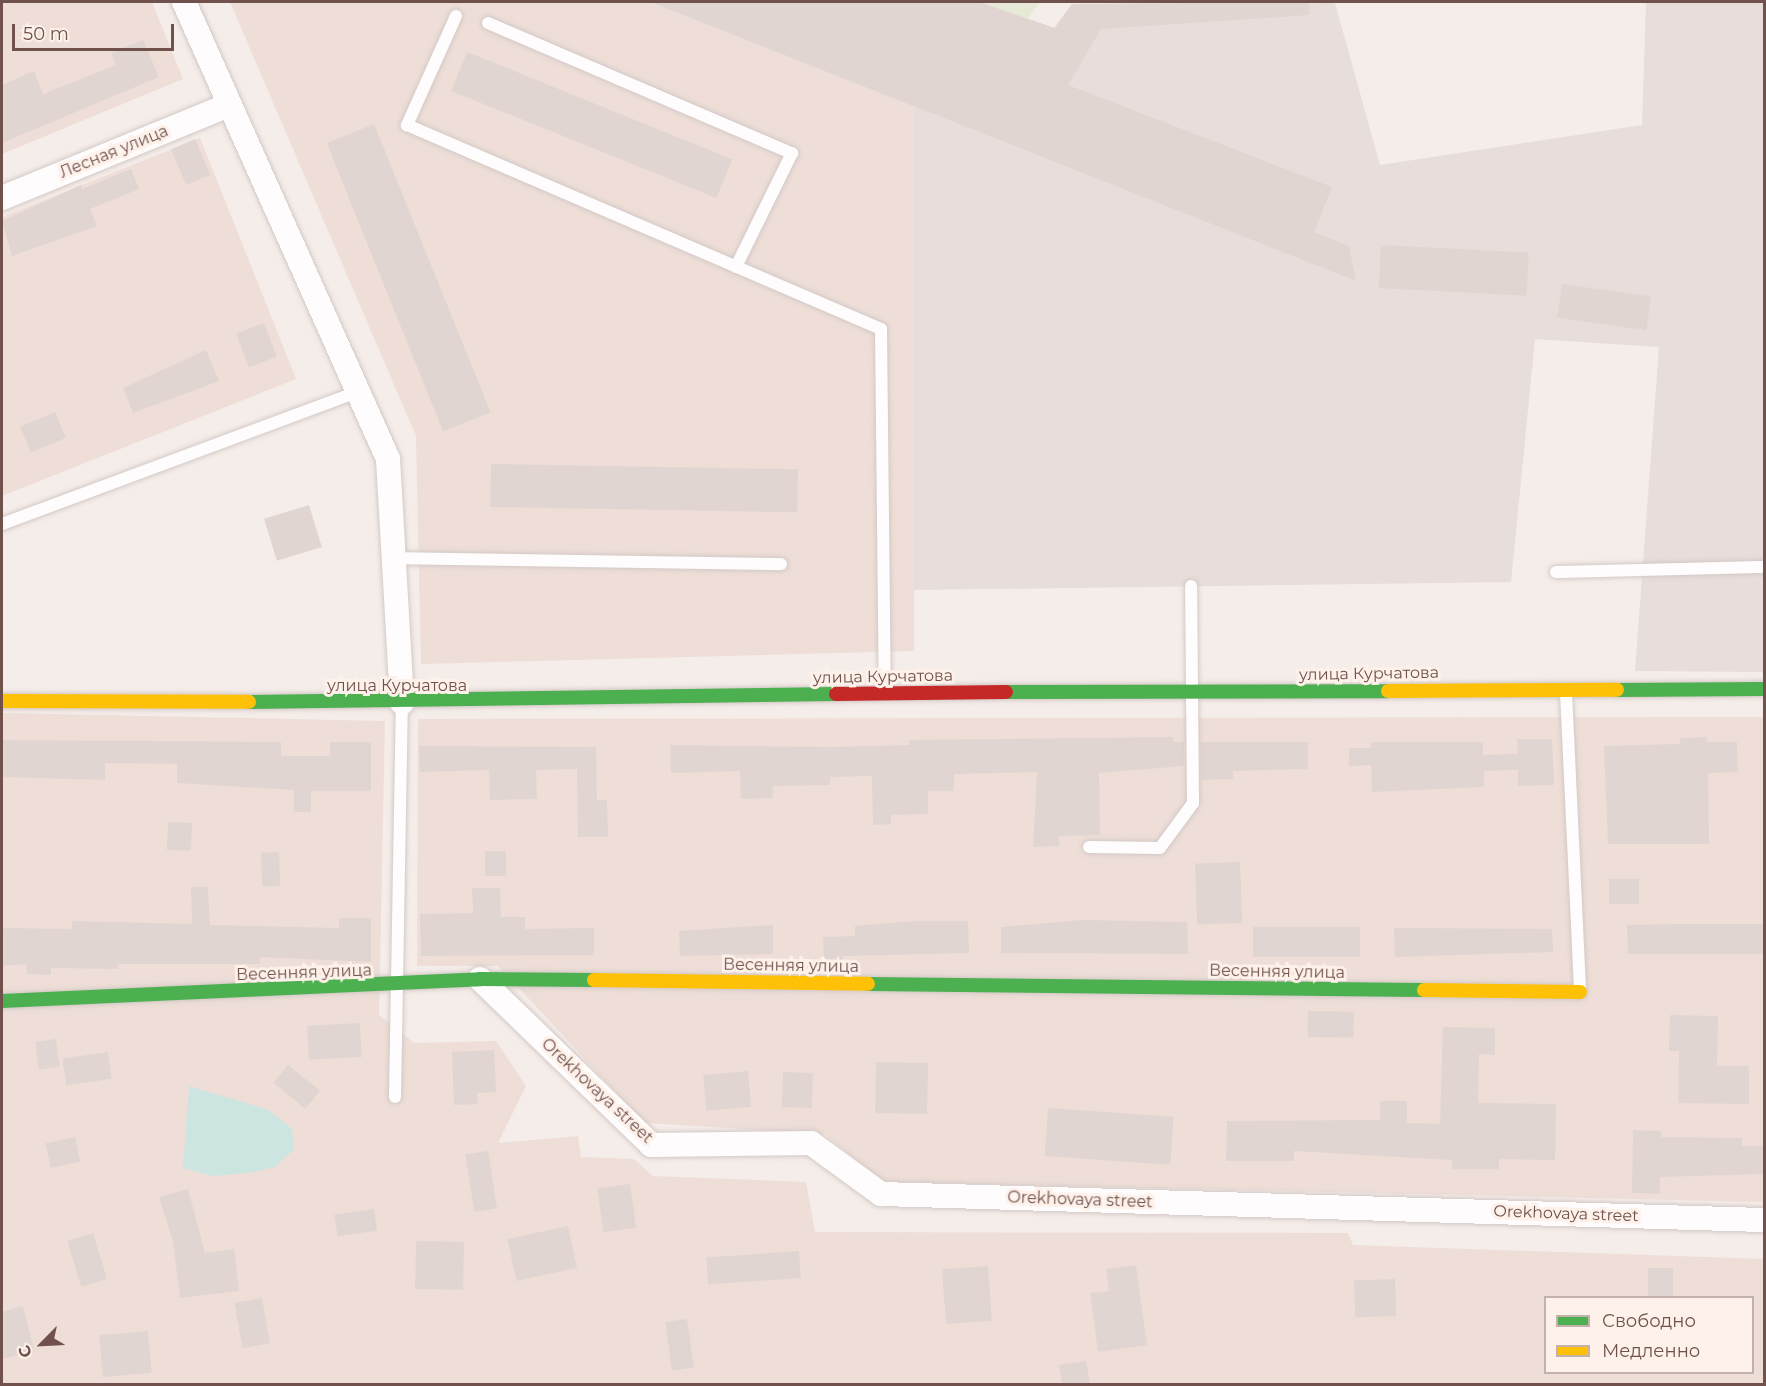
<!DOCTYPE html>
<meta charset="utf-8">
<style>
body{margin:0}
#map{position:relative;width:1766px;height:1386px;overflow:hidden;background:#f5ede9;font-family:Montserrat,sans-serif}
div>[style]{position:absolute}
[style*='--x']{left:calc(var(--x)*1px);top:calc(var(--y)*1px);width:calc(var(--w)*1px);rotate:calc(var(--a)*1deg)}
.residential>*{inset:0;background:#eeded7}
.industrial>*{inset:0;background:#e7ddda}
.green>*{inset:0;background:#e6e9d5}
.water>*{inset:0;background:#cce5e1}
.building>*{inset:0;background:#e1d5d1;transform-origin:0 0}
.roads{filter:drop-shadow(0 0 2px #d3c9c6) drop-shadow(0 0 2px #d3c9c6)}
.lane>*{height:12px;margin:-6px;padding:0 6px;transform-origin:6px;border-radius:6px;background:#fefcfc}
.street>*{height:24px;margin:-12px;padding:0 12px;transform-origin:12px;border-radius:12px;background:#fefcfc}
.fast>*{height:14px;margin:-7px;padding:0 7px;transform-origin:7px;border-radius:7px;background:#4caf50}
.slow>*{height:14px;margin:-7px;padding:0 7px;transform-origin:7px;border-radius:7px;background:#ffc107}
.jam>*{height:14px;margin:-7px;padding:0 7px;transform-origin:7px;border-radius:7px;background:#c62828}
span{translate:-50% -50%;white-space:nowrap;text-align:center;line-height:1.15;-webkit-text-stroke:6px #fdf1ea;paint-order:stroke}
.street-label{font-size:16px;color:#70514c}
.frame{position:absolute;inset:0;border:3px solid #70514c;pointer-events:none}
.legend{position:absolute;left:1544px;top:1296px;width:210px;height:78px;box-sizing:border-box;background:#fdf1ea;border:2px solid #c5b1ab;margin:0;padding:8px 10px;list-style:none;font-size:18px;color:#70514c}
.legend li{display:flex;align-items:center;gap:12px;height:30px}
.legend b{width:30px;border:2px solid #c5b1ab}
.north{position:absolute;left:12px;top:1314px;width:60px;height:60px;-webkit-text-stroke:4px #fdf1ea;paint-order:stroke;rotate:246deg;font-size:16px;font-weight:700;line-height:24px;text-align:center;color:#70514c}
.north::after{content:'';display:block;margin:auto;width:21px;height:27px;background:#70514c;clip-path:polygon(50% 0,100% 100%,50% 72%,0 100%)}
.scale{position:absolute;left:12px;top:24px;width:162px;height:27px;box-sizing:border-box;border:3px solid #70514c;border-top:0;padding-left:8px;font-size:18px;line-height:21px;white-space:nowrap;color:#70514c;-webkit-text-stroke:4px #fdf1ea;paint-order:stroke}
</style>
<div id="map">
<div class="residential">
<i style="clip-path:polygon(2px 2px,152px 2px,183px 79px,2px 154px)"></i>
<i style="clip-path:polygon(230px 2px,648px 2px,914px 106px,914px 651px,421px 664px,416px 436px)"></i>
<i style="clip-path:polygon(200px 138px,296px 379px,2px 496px,2px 217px)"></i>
<i style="clip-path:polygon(evenodd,2px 713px,385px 721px,379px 1015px,414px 1043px,496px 1041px,526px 1086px,498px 1143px,578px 1136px,581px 1157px,634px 1159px,653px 1176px,806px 1182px,815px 1232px,1348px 1233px,1353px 1245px,1764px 1259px,1764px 1384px,2px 1384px,2px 713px,1546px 1298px,1752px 1298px,1752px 1372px,1546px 1372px,1546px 1298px)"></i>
<i style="clip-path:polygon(1764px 717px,1764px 1202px,882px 1182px,825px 1134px,645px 1123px,498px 966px,417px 966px,418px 719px)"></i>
</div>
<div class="industrial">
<i style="clip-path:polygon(648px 2px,979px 2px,1054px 28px,1072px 4px,1335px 3px,1380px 165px,1642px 125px,1646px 2px,1764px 2px,1764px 672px,1635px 671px,1659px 347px,1535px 339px,1511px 582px,914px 590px,914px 107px)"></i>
</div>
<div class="green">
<i style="clip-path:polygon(979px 2px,1040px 2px,1027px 20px)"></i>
</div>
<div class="water">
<i style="clip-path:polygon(189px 1086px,269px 1110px,292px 1129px,294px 1149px,275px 1167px,248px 1173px,212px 1176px,183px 1168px)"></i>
</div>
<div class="building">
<i style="clip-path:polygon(651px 2px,979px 2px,1055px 28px,1072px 4px,1309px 2px,1309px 15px,1101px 29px,1068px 85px,1332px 187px,1314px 232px,1349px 246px,1356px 281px)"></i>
<i style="clip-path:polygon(143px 40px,159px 77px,2px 143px,2px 85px,34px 71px,43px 94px,116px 65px,111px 53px)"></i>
<i style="left:467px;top:52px;width:286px;height:42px;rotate:22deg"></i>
<i style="left:374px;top:124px;width:311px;height:51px;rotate:68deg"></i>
<i style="left:195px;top:139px;width:39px;height:26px;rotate:67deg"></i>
<i style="clip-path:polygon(131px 169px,139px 189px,90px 209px,97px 226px,12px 256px,2px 221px,81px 185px,82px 189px)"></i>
<i style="left:1381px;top:245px;width:148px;height:43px;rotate:3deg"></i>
<i style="left:1562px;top:284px;width:90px;height:34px;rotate:8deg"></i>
<i style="left:264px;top:323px;width:36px;height:30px;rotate:69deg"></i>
<i style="clip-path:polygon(206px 350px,219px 381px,133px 413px,123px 388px)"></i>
<i style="left:55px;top:412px;width:28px;height:38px;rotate:67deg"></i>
<i style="left:491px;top:464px;width:307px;height:43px;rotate:1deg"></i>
<i style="left:309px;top:505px;width:44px;height:47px;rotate:73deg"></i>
<i style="clip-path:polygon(1173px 737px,1174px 742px,1184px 742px,1184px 766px,1099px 773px,1100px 835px,1059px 836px,1059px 846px,1033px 847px,1037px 772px,954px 774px,954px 791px,928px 791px,928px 814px,891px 815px,891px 824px,873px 825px,872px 776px,830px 777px,830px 785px,773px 786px,773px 798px,741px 799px,740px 771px,671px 773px,670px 745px,829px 747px,909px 745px,909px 740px)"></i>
<i style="clip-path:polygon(1707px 737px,1707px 742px,1737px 742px,1738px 772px,1708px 773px,1709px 844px,1608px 844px,1604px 746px,1680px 744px,1680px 738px)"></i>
<i style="clip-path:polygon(1517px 739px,1552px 739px,1554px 785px,1518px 786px,1518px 770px,1484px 771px,1484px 787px,1372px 792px,1371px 765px,1349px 766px,1349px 748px,1371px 748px,1371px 742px,1483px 742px,1483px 755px,1518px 754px)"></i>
<i style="clip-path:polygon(2px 740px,281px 742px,281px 756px,330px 756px,330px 742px,371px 742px,371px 791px,311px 791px,311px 812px,294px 812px,294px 790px,177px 783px,177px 764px,105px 763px,105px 780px,2px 777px)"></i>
<i style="clip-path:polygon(1201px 742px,1308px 742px,1308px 769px,1233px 771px,1233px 779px,1201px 780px)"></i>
<i style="clip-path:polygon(419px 746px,596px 747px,597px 800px,607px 800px,608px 837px,578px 837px,577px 769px,536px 770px,537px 799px,490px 800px,489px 770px,420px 772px)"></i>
<i style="left:168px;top:822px;width:24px;height:28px;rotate:2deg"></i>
<i style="left:485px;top:851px;width:21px;height:25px"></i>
<i style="left:279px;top:852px;width:34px;height:18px;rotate:88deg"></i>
<i style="left:1240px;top:862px;width:61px;height:45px;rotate:88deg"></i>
<i style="left:1609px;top:879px;width:30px;height:25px"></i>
<i style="clip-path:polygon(191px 887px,208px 887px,210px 925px,339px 928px,339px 918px,371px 918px,371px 962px,260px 957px,260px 964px,118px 964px,118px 969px,51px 968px,51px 975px,27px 974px,26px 964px,2px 966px,2px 928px,72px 929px,72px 921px,192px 924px)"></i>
<i style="clip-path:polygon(472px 888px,500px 888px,501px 917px,525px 917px,525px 929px,594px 928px,594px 955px,421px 956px,420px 914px,473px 913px)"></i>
<i style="clip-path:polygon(1082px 920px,1187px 922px,1188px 954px,1001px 953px,1001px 927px)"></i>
<i style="clip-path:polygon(915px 921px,968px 921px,969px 953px,843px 956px,843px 961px,824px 961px,823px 937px,855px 936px,855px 926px)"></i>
<i style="clip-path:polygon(1677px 924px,1764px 924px,1764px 954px,1628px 954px,1627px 925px)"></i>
<i style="clip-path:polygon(773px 925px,773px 954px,680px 956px,679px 931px)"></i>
<i style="left:1360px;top:927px;width:30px;height:107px;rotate:90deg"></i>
<i style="clip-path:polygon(1394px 928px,1552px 929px,1553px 952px,1395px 957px)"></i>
<i style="left:1308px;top:1011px;width:46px;height:26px;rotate:1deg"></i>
<i style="clip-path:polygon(1670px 1015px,1718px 1016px,1717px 1066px,1749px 1066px,1749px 1104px,1678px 1103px,1679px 1051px,1669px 1051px)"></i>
<i style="left:360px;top:1023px;width:34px;height:53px;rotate:87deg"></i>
<i style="clip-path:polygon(1443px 1027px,1495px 1028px,1495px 1055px,1479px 1054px,1478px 1103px,1556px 1104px,1555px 1160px,1499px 1159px,1499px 1169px,1452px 1169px,1452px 1160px,1294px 1151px,1294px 1161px,1226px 1161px,1227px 1121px,1380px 1120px,1380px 1101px,1407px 1101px,1407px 1123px,1440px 1124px)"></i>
<i style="left:56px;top:1039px;width:28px;height:21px;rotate:82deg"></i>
<i style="clip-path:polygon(494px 1050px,496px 1092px,477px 1093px,478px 1104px,454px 1105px,452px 1052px)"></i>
<i style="left:108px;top:1052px;width:27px;height:46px;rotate:82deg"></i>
<i style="left:876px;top:1062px;width:52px;height:51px;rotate:1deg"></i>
<i style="left:288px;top:1065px;width:41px;height:23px;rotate:39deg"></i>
<i style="left:748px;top:1071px;width:36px;height:45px;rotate:85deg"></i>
<i style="left:783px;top:1072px;width:30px;height:35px;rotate:2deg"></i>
<i style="left:1048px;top:1108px;width:126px;height:48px;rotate:4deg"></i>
<i style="clip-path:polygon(1633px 1130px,1661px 1131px,1661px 1137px,1742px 1138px,1742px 1146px,1764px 1146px,1764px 1174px,1660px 1177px,1660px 1194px,1632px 1193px)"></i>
<i style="left:75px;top:1137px;width:25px;height:30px;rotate:78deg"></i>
<i style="left:488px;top:1151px;width:58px;height:23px;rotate:81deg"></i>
<i style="left:630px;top:1184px;width:44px;height:33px;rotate:82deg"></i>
<i style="clip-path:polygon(188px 1189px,205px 1253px,234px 1249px,239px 1291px,180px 1298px,173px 1242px,159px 1197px)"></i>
<i style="left:374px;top:1209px;width:22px;height:40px;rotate:82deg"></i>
<i style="left:568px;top:1226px;width:43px;height:62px;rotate:78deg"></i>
<i style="left:93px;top:1233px;width:48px;height:27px;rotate:73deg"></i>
<i style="left:416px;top:1241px;width:48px;height:48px;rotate:1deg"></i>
<i style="left:799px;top:1251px;width:27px;height:93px;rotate:86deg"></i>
<i style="clip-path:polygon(1136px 1265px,1147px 1345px,1098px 1352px,1090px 1293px,1109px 1291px,1106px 1269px)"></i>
<i style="left:988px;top:1266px;width:55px;height:46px;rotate:86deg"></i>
<i style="left:1648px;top:1268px;width:25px;height:30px"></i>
<i style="left:1395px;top:1279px;width:37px;height:41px;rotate:88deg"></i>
<i style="left:262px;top:1298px;width:46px;height:28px;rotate:80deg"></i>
<i style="clip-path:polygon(23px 1306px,34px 1351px,2px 1359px,2px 1312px)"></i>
<i style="left:687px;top:1319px;width:49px;height:22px;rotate:82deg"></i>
<i style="left:148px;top:1331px;width:42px;height:49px;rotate:85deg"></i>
<i style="clip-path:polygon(1086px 1361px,1090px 1384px,1062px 1384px,1059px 1365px)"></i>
</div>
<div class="roads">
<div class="lane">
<i style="--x:456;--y:16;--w:120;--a:114.2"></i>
<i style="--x:407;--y:125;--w:516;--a:23.29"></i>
<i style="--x:881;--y:329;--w:362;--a:89.4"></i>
<i style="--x:488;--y:23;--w:331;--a:23.2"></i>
<i style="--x:792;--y:153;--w:127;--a:116.2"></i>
<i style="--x:2;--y:524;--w:379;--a:-20.4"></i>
<i style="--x:394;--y:558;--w:387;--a:0.9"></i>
<i style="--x:1556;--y:572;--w:208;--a:-1.4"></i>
<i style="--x:1566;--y:692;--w:300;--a:87.3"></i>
<i style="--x:1089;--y:847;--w:71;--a:0.8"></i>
<i style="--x:1160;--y:848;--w:56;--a:-53.7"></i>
<i style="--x:1193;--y:803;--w:217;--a:-90.5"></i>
<i style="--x:395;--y:1097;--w:392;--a:-89"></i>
</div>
<div class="street">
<i style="--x:184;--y:2;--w:500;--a:65.94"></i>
<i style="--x:388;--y:459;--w:244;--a:86.7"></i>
<i style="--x:2;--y:198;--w:242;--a:-22.3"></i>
<i style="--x:480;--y:979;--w:238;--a:44.1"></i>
<i style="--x:651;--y:1145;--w:160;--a:-0.7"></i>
<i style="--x:811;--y:1143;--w:87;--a:36.1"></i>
<i style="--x:881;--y:1194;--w:883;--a:1.69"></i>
</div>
<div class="fast">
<i style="--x:1617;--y:690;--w:147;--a:-0.4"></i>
<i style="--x:1006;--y:692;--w:382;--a:-0.1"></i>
<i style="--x:249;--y:702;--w:587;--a:-0.78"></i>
<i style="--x:868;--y:984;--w:556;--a:0.62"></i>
<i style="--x:2;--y:1001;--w:479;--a:-2.6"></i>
<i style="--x:480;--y:979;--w:114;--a:0.5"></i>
</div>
<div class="slow">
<i style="--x:1388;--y:691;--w:229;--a:-0.3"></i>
<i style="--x:2;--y:701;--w:247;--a:0.2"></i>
<i style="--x:594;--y:980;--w:274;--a:0.8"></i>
<i style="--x:1424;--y:990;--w:156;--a:0.7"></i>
</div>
<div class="jam">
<i style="--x:836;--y:694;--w:170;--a:-0.7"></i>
</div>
</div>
<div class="street-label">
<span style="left:114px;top:152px;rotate:-22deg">Лесная улица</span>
<span style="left:1369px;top:674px;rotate:-1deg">улица Курчатова</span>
<span style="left:883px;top:677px;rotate:-1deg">улица Курчатова</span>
<span style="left:397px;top:686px">улица Курчатова</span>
<span style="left:791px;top:966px;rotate:1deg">Весенняя улица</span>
<span style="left:1277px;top:972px;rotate:1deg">Весенняя улица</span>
<span style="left:304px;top:973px;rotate:-2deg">Весенняя улица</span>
<span style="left:597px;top:1091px;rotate:43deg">Orekhovaya street</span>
<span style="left:1080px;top:1200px;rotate:2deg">Orekhovaya street</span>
<span style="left:1566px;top:1214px;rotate:2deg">Orekhovaya street</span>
</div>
<div class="frame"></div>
<ul class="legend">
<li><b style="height:8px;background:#4caf50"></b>Свободно</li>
<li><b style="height:8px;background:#ffc107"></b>Медленно</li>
</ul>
<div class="north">С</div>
<div class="scale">50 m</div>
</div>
